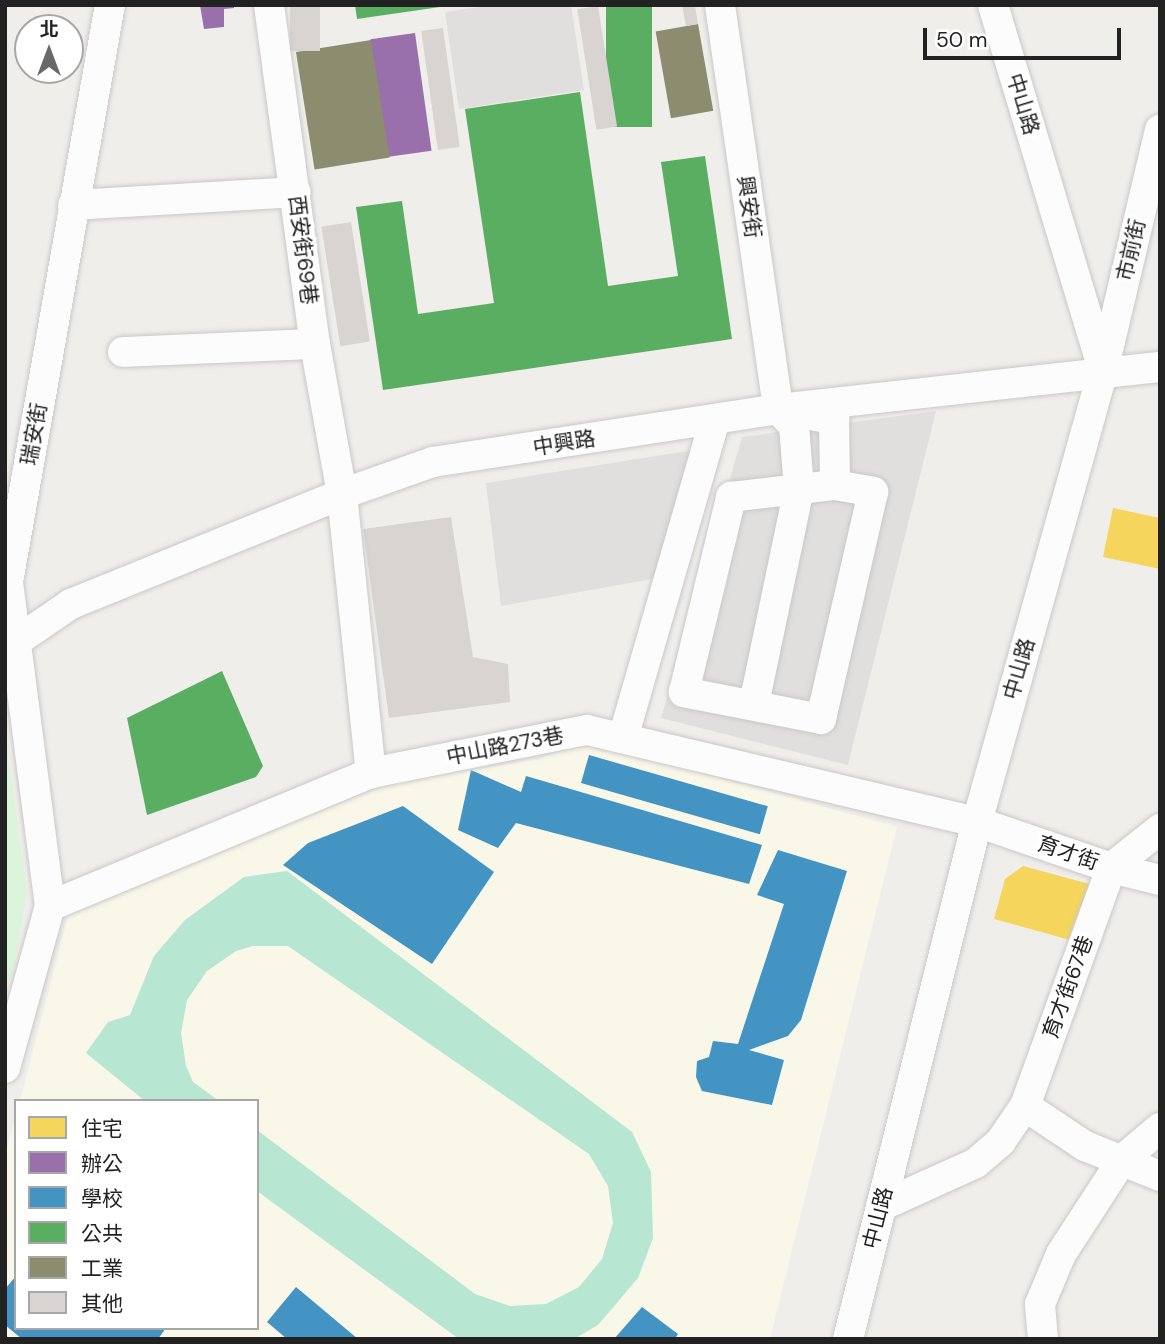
<!DOCTYPE html>
<meta charset="utf-8">
<style>
body{margin:0}
#map{position:relative;width:1165px;height:1344px;overflow:hidden;background:#f0eeeb;font-family:"DM Sans","Noto Sans TC",sans-serif}
div>[style]{position:absolute}
[style*='--x']{left:calc(var(--x)*1px);top:calc(var(--y)*1px);width:calc(var(--w)*1px);rotate:calc(var(--a)*1deg)}
.education>*{inset:0;background:#f8f7e8}
.park>*{inset:0;background:#daf5da}
.pitch>*{inset:0;background:#b7e6d2}
.parking>*{inset:0;background:#e0dfde}
.homes>*{inset:0;background:#f6d55c}
.offices>*{inset:0;background:#9970ab;transform-origin:0 0}
.schools>*{inset:0;background:#4393c3;transform-origin:0 0}
.public>*{inset:0;background:#5aae61;transform-origin:0 0}
.industry>*{inset:0;background:#8c8c6e;transform-origin:0 0}
.building>*{inset:0;background:#d7d4d2;transform-origin:0 0}
.roads{filter:drop-shadow(0 0 2px #c9c8c7) drop-shadow(0 0 2px #c9c8c7)}
.minor>*{height:30px;margin:-15px;padding:0 15px;transform-origin:15px;border-radius:15px;background:#fdfcfc}
span{translate:-50% -50%;white-space:nowrap;text-align:center;line-height:1.15;-webkit-text-stroke:7px #fff;paint-order:stroke}
.street-label{font-size:21px;color:#222}
.frame{position:absolute;inset:0;border:7px solid #222;pointer-events:none}
.legend{position:absolute;left:14px;top:1099px;width:245px;height:231px;box-sizing:border-box;background:#fff;border:2px solid #a7a7a7;margin:0;padding:9px 12px;list-style:none;font-size:21px;color:#222}
.legend li{display:flex;align-items:center;gap:14px;height:35px}
.legend b{width:35px;border:2px solid #a7a7a7}
.north{position:absolute;left:14px;top:14px;width:70px;height:70px;box-sizing:border-box;background:#fff;border:2px solid #a7a7a7;border-radius:50%;rotate:0deg;font-size:19px;font-weight:700;line-height:28px;text-align:center;color:#222}
.north::after{content:'';display:block;margin:auto;width:24px;height:32px;background:#6a6968;clip-path:polygon(50% 0,100% 100%,50% 72%,0 100%)}
.scale{position:absolute;left:923px;top:28px;width:198px;height:32px;box-sizing:border-box;border:4px solid #222;border-top:0;padding-left:9px;font-size:21px;line-height:24px;white-space:nowrap;color:#222;-webkit-text-stroke:5px #fff;paint-order:stroke}
</style>
<div id="map">
<div class="education">
<i style="clip-path:polygon(588px 742px,897px 827px,770px 1339px,5px 1339px,5px 1155px,16px 1115px,16px 1328px,257px 1328px,257px 1101px,20px 1101px,70px 908px,388px 784px,539px 759px)"></i>
</div>
<div class="park">
<i style="clip-path:polygon(5px 730px,27px 894px,11px 981px,5px 978px)"></i>
</div>
<div class="pitch">
<i style="clip-path:polygon(287px 871px,632px 1132px,651px 1172px,653px 1238px,638px 1278px,598px 1325px,574px 1339px,459px 1339px,257px 1191px,257px 1130px,475px 1294px,510px 1306px,546px 1304px,579px 1287px,602px 1259px,613px 1223px,608px 1186px,589px 1154px,288px 946px,253px 946px,236px 951px,207px 971px,187px 1000px,181px 1033px,186px 1066px,193px 1082px,219px 1101px,145px 1101px,86px 1053px,108px 1022px,130px 1015px,154px 956px,185px 920px,244px 877px)"></i>
</div>
<div class="parking">
<i style="clip-path:polygon(493px 5px,571px 5px,584px 90px,459px 109px,445px 12px)"></i>
<i style="clip-path:polygon(936px 411px,848px 765px,661px 718px,742px 437px)"></i>
<i style="clip-path:polygon(700px 449px,663px 577px,501px 606px,486px 483px)"></i>
</div>
<div class="homes">
<i style="clip-path:polygon(1113px 508px,1160px 518px,1160px 569px,1103px 557px)"></i>
<i style="clip-path:polygon(1023px 866px,1097px 886px,1081px 943px,994px 919px,1005px 879px)"></i>
</div>
<div class="offices">
<i style="clip-path:polygon(200px 5px,234px 5px,234px 8px,224px 9px,224px 27px,204px 29px)"></i>
<i style="left:415px;top:33px;width:119px;height:45px;rotate:82deg"></i>
</div>
<div class="schools">
<i style="left:589px;top:755px;width:186px;height:29px;rotate:16deg"></i>
<i style="clip-path:polygon(471px 770px,521px 792px,526px 776px,762px 845px,749px 884px,516px 823px,498px 848px,458px 830px)"></i>
<i style="clip-path:polygon(403px 806px,494px 872px,432px 964px,283px 865px,308px 843px)"></i>
<i style="clip-path:polygon(778px 850px,847px 871px,801px 1020px,788px 1036px,749px 1050px,784px 1060px,772px 1105px,702px 1091px,696px 1077px,697px 1061px,709px 1057px,713px 1041px,738px 1044px,784px 904px,757px 895px)"></i>
<i style="clip-path:polygon(16px 1276px,16px 1328px,166px 1328px,158px 1339px,22px 1339px,5px 1325px,5px 1289px)"></i>
<i style="clip-path:polygon(296px 1287px,358px 1339px,287px 1339px,267px 1322px)"></i>
<i style="clip-path:polygon(642px 1307px,678px 1334px,675px 1339px,614px 1339px)"></i>
</div>
<div class="public">
<i style="clip-path:polygon(355px 5px,440px 5px,440px 7px,357px 19px)"></i>
<i style="left:606px;top:5px;width:46px;height:122px"></i>
<i style="clip-path:polygon(580px 92px,608px 286px,678px 276px,661px 162px,705px 156px,732px 339px,383px 390px,356px 207px,402px 201px,418px 314px,494px 303px,465px 109px)"></i>
<i style="clip-path:polygon(222px 671px,263px 766px,256px 777px,147px 815px,127px 718px)"></i>
</div>
<div class="industry">
<i style="left:698px;top:24px;width:88px;height:43px;rotate:80deg"></i>
<i style="left:371px;top:40px;width:119px;height:76px;rotate:81deg"></i>
</div>
<div class="building">
<i style="left:290px;top:5px;width:30px;height:46px"></i>
<i style="clip-path:polygon(682px 5px,695px 5px,698px 24px,686px 26px)"></i>
<i style="left:598px;top:6px;width:122px;height:21px;rotate:81deg"></i>
<i style="left:443px;top:28px;width:120px;height:22px;rotate:82deg"></i>
<i style="left:351px;top:222px;width:121px;height:30px;rotate:81deg"></i>
<i style="clip-path:polygon(451px 517px,473px 657px,508px 664px,510px 702px,389px 718px,363px 529px)"></i>
</div>
<div class="roads">
<div class="minor">
<i style="--x:269;--y:5;--w:342;--a:82.3"></i>
<i style="--x:315;--y:344;--w:152;--a:79.8"></i>
<i style="--x:342;--y:494;--w:281;--a:84.1"></i>
<i style="--x:720;--y:5;--w:408;--a:81.8"></i>
<i style="--x:993;--y:5;--w:381;--a:73.2"></i>
<i style="--x:73;--y:205;--w:223;--a:-3.3"></i>
<i style="--x:123;--y:352;--w:192;--a:-2.4"></i>
<i style="--x:799;--y:413;--w:36;--a:10"></i>
<i style="--x:834;--y:419;--w:66;--a:89.1"></i>
<i style="--x:835;--y:485;--w:39;--a:10"></i>
<i style="--x:873;--y:492;--w:233;--a:102.9"></i>
<i style="--x:821;--y:719;--w:140;--a:-168.9"></i>
<i style="--x:684;--y:692;--w:201;--a:-76.4"></i>
<i style="--x:731;--y:497;--w:105;--a:-6.6"></i>
<i style="--x:5;--y:649;--w:80;--a:-34.3"></i>
<i style="--x:71;--y:604;--w:292;--a:-22.1"></i>
<i style="--x:342;--y:494;--w:96;--a:-19.4"></i>
<i style="--x:433;--y:462;--w:349;--a:-8.7"></i>
<i style="--x:778;--y:409;--w:384;--a:-6.3"></i>
<i style="--x:754;--y:704;--w:220;--a:-78.2"></i>
<i style="--x:799;--y:489;--w:63;--a:-94.5"></i>
<i style="--x:794;--y:426;--w:23;--a:-133"></i>
<i style="--x:623;--y:738;--w:332;--a:-73.9"></i>
<i style="--x:50;--y:906;--w:347;--a:-22.5"></i>
<i style="--x:371;--y:773;--w:220;--a:-11.3"></i>
<i style="--x:587;--y:730;--w:401;--a:13.3"></i>
<i style="--x:977;--y:822;--w:142;--a:18.9"></i>
<i style="--x:1111;--y:868;--w:50;--a:13.8"></i>
<i style="--x:5;--y:1068;--w:168;--a:-74.5"></i>
<i style="--x:50;--y:906;--w:327;--a:-97.4"></i>
<i style="--x:8;--y:582;--w:586;--a:-79.98"></i>
<i style="--x:1025;--y:1106;--w:253;--a:-70.1"></i>
<i style="--x:1111;--y:868;--w:63;--a:-38.5"></i>
<i style="--x:881;--y:1206;--w:104;--a:-24.4"></i>
<i style="--x:976;--y:1163;--w:33;--a:-41"></i>
<i style="--x:1001;--y:1141;--w:42;--a:-55.6"></i>
<i style="--x:1025;--y:1106;--w:72;--a:33.7"></i>
<i style="--x:1085;--y:1146;--w:81;--a:21.8"></i>
<i style="--x:848;--y:1339;--w:533;--a:-75.99"></i>
<i style="--x:977;--y:822;--w:468;--a:-74.4"></i>
<i style="--x:1103;--y:371;--w:248;--a:-76.7"></i>
<i style="--x:1043;--y:1339;--w:35;--a:-95"></i>
<i style="--x:1040;--y:1304;--w:54;--a:-67.2"></i>
<i style="--x:1061;--y:1254;--w:112;--a:-57"></i>
<i style="--x:1122;--y:1160;--w:50;--a:-40.1"></i>
</div>
</div>
<div class="street-label">
<span style="left:1023px;top:104px;rotate:73deg">中山路</span>
<span style="left:749px;top:207px;rotate:82deg">興安街</span>
<span style="left:303px;top:250px;rotate:83deg">西安街69巷</span>
<span style="left:1131px;top:250px;rotate:-77deg">市前街</span>
<span style="left:34px;top:434px;rotate:-80deg">瑞安街</span>
<span style="left:564px;top:443px;rotate:-9deg">中興路</span>
<span style="left:1019px;top:669px;rotate:-74deg">中山路</span>
<span style="left:505px;top:746px;rotate:-11deg">中山路273巷</span>
<span style="left:1068px;top:853px;rotate:19deg">育才街</span>
<span style="left:1068px;top:987px;rotate:-70deg">育才街67巷</span>
<span style="left:878px;top:1218px;rotate:-76deg">中山路</span>
</div>
<div class="frame"></div>
<ul class="legend">
<li><b style="height:19px;background:#f6d55c"></b>住宅</li>
<li><b style="height:19px;background:#9970ab"></b>辦公</li>
<li><b style="height:19px;background:#4393c3"></b>學校</li>
<li><b style="height:19px;background:#5aae61"></b>公共</li>
<li><b style="height:19px;background:#8c8c6e"></b>工業</li>
<li><b style="height:19px;background:#d7d4d2"></b>其他</li>
</ul>
<div class="north">北</div>
<div class="scale">50 m</div>
</div>
